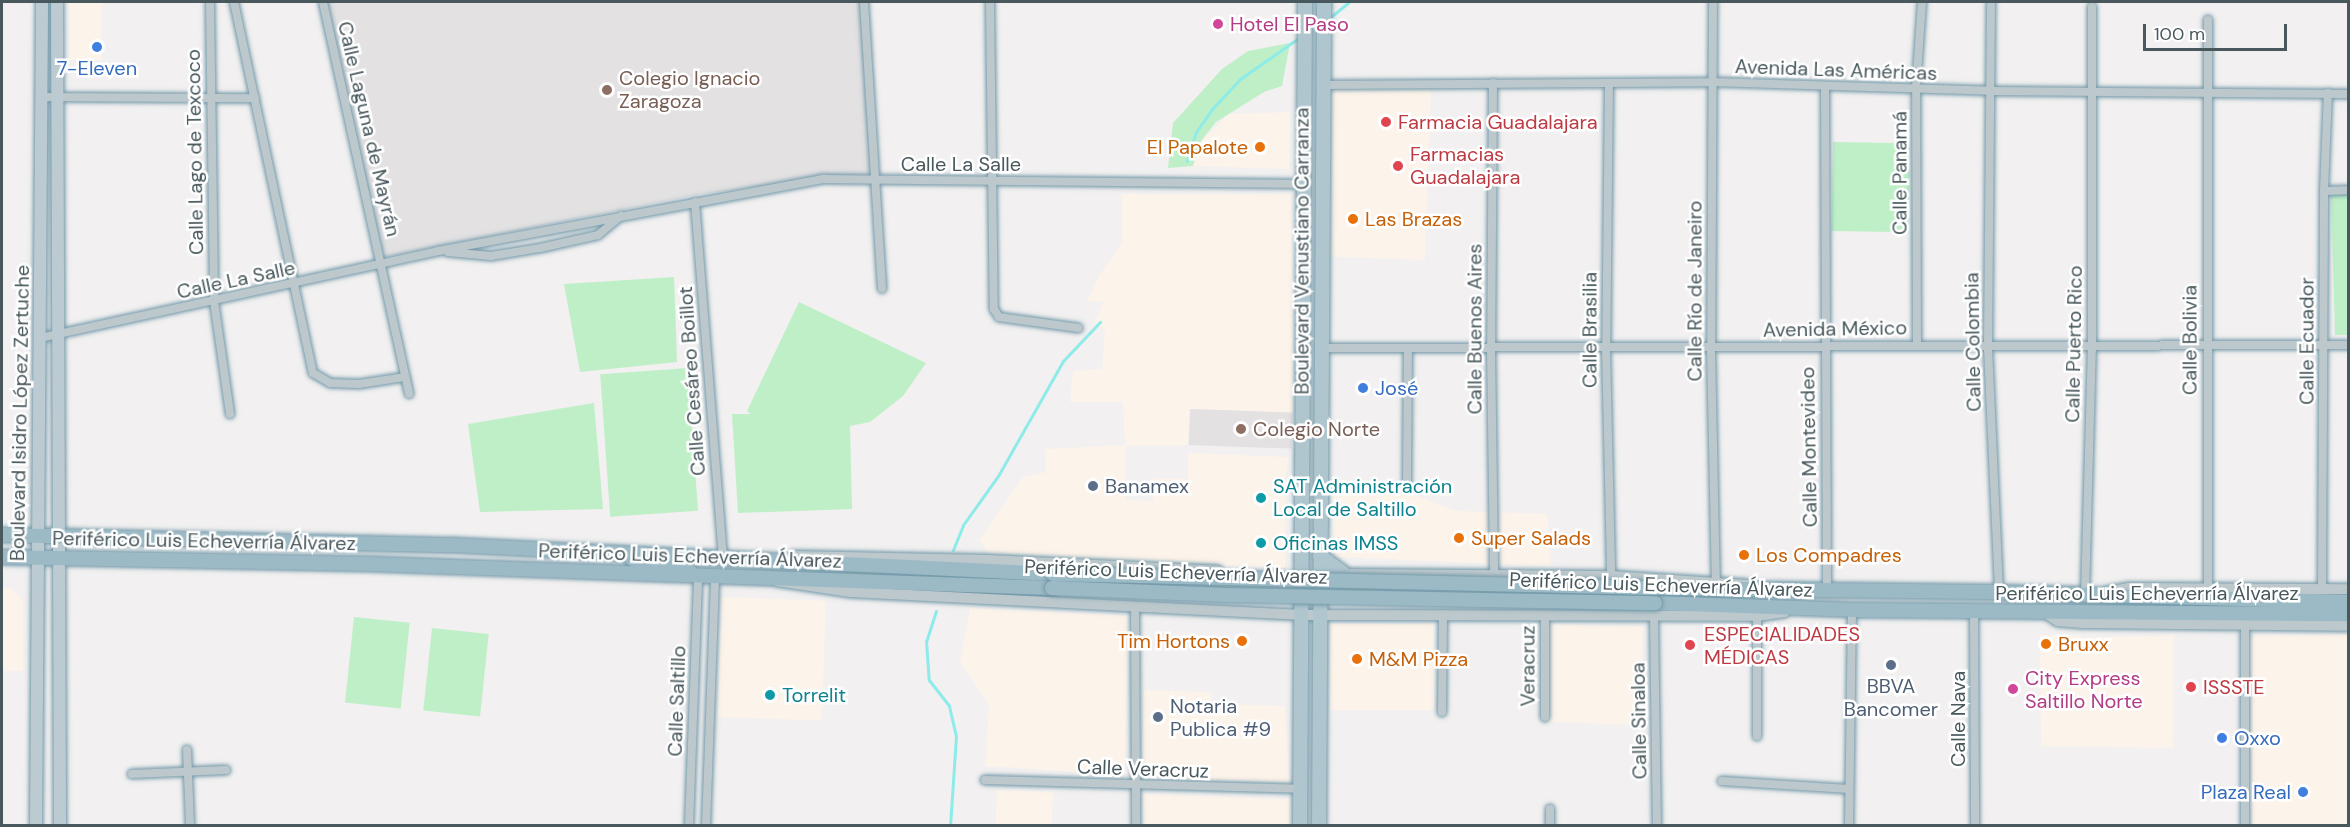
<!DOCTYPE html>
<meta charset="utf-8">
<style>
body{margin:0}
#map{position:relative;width:2350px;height:827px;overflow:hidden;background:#f2f0f0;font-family:"DM Sans",sans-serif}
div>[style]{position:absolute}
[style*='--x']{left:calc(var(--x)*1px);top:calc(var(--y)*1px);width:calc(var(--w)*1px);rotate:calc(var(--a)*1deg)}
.commercial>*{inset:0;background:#fcf3ea;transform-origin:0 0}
.education>*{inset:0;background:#e3e1e2;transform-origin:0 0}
.green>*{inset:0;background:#bfefc7;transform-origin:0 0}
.stream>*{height:3px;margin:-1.5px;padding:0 1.5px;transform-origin:1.5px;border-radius:1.5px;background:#8debe9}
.roads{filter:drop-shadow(0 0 2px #7399a9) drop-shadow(0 0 2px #7399a9)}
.minor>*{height:8px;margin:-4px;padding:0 4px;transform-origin:4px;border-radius:4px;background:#bcc8cc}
.tertiary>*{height:10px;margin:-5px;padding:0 5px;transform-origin:5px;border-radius:5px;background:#bcc8cc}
.secondary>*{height:12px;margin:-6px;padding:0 6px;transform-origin:6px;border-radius:6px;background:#bccbd1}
.primary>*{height:14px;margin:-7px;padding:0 7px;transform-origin:7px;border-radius:7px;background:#b0c6ce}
.trunk>*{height:14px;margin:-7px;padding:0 7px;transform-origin:7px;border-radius:7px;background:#9cbac6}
.bridges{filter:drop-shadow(0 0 2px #7399a9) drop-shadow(0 0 2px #7399a9)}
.trunk-bridge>*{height:14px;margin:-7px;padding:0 7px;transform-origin:7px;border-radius:7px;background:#9cbac6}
.dots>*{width:16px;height:16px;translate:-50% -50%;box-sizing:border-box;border:3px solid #fff;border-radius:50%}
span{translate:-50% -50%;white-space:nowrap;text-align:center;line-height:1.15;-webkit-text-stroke:5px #fff;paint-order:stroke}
.hotel-label{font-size:20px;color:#b23c85}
.left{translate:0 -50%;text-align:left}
.shop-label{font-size:20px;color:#366cbe}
.right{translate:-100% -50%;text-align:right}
.street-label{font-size:20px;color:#48585d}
.education-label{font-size:20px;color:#785e54}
.health-label{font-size:20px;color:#be3a42}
.food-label{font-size:20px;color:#c56008}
.service-label{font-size:20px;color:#4e5e75}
.culture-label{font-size:20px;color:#0d838f}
.frame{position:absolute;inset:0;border:3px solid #48585d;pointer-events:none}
.scale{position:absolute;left:2143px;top:24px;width:144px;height:27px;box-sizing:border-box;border:3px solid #48585d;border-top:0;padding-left:8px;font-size:18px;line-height:21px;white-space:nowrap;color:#48585d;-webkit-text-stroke:4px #fff;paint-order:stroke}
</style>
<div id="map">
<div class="commercial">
<i style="left:69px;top:2px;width:32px;height:58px"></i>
<i style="left:1431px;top:87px;width:173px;height:102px;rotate:92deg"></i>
<i style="clip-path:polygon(1290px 112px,1289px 169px,1193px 166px,1201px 141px,1229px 114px)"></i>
<i style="clip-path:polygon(1122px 194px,1291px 194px,1293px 413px,1190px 409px,1188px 445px,1126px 446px,1125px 500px,1153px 501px,1153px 478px,1188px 479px,1188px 453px,1289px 457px,1285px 478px,1285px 568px,990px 554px,979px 540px,1023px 477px,1046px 472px,1046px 449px,1125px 445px,1123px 402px,1070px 402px,1073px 371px,1102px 369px,1105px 329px,1095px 323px,1103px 302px,1087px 301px,1100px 274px,1122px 243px)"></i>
<i style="clip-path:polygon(1329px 477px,1410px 494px,1457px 511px,1547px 514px,1551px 566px,1336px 557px)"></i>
<i style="clip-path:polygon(2px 588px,11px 588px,23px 600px,23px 671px,2px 671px)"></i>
<i style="left:722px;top:597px;width:104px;height:120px;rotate:2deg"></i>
<i style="clip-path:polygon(970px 608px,1127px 616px,1125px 775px,985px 766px,989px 705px,960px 661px)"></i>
<i style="left:1330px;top:624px;width:104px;height:86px"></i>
<i style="left:1643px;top:627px;width:98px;height:94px;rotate:92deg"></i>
<i style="clip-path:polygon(2040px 635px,2081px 635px,2081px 638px,2174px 635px,2173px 748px,2041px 746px)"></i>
<i style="clip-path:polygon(2257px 635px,2348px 635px,2348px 825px,2252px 825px,2250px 642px)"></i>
<i style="clip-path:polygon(1144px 690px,1211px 692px,1212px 704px,1285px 706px,1289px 783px,1143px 777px)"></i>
<i style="left:997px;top:790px;width:56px;height:35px;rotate:2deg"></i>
<i style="clip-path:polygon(1142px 794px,1289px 799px,1289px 825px,1143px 825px)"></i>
</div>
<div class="education">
<i style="clip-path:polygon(324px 2px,864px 2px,876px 179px,821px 178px,695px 195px,384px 257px)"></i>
<i style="left:1190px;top:409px;width:103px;height:36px;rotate:2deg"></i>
</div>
<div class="green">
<i style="clip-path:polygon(1290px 43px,1282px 86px,1264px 92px,1216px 122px,1201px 141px,1193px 166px,1168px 168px,1173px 123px,1222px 69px,1248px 51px)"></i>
<i style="left:1833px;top:142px;width:77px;height:89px;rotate:1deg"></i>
<i style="clip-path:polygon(2331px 194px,2348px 194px,2348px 335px,2335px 335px)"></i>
<i style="clip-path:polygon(674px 277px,677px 362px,580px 372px,564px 284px)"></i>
<i style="clip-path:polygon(799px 302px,926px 363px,903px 396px,870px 422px,850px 426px,852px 509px,738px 513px,732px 414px,751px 414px,747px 411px)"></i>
<i style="left:688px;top:368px;width:143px;height:88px;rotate:86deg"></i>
<i style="clip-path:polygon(594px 403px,603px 509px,480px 512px,468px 424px)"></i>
<i style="left:354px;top:617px;width:56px;height:86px;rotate:6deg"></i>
<i style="left:432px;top:628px;width:57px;height:83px;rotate:6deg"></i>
</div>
<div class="stream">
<i style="--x:1328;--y:19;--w:27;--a:-39"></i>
<i style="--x:1187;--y:161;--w:30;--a:-73"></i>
<i style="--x:1196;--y:132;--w:29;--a:-55"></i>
<i style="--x:1213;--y:108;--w:40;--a:-47"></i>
<i style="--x:1240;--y:79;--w:73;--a:-35"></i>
<i style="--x:953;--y:550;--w:27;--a:-68"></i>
<i style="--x:963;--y:525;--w:60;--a:-54.5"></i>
<i style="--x:998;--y:476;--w:132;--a:-60.5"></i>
<i style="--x:1063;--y:361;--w:54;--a:-46.5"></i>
<i style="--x:936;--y:611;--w:32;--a:108"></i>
<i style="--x:926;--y:641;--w:39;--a:86"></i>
<i style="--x:929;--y:680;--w:33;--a:52"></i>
<i style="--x:949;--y:706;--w:31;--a:77"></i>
<i style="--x:956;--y:736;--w:90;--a:93.8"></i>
</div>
<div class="roads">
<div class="minor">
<i style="--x:210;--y:2;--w:299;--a:89.2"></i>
<i style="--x:214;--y:301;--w:114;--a:81.9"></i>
<i style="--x:234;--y:2;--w:379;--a:78"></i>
<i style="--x:313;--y:373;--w:20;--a:30"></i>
<i style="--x:330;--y:383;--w:29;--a:2"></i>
<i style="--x:359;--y:384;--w:47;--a:-8.7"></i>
<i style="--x:323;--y:2;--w:401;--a:77.6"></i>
<i style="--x:864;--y:2;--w:287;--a:86.4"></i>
<i style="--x:990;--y:2;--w:307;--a:89.3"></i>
<i style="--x:994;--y:309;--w:9;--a:58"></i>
<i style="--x:999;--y:317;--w:80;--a:7.9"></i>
<i style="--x:1713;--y:2;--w:347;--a:90.3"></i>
<i style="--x:1711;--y:349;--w:232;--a:88.8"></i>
<i style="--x:1991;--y:2;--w:346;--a:90.5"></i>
<i style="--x:1988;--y:348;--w:244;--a:87.4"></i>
<i style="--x:2208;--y:20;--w:567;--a:90"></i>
<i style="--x:1493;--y:83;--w:265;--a:90.4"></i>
<i style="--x:1491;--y:348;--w:227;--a:89.2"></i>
<i style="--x:1609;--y:83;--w:265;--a:90.6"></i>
<i style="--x:1606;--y:348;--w:228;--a:88.7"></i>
<i style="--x:1323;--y:85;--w:389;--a:-0.4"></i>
<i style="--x:1712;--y:82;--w:279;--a:1.8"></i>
<i style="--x:1991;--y:91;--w:357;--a:0.5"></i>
<i style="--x:1825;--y:87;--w:503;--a:89.77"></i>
<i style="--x:42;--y:97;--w:213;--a:0.3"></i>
<i style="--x:2324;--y:191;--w:24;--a:-2"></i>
<i style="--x:695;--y:202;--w:358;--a:85.5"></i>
<i style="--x:448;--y:252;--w:43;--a:5.3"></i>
<i style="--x:491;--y:256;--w:50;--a:-9.3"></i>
<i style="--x:540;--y:248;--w:59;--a:-12.6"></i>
<i style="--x:598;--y:235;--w:30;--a:-40"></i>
<i style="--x:40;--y:338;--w:407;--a:-12.3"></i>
<i style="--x:438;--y:251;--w:393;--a:-10.6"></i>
<i style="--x:824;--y:179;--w:480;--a:0.6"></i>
<i style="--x:1917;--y:344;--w:256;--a:-90.2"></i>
<i style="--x:1916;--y:88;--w:86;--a:-86"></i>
<i style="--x:1322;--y:348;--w:1026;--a:-0.17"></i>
<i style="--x:1407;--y:483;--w:135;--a:-89.6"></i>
<i style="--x:2322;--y:589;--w:398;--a:-89.7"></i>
<i style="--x:2324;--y:191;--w:98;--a:-87.7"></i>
<i style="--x:2085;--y:595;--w:247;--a:-88.4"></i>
<i style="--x:2092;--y:348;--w:341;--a:-90"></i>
<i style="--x:1135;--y:606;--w:220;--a:89.7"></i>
<i style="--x:1974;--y:612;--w:214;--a:89.7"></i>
<i style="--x:1654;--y:616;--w:210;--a:89.2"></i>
<i style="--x:2245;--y:625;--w:201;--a:90"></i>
<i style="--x:1442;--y:712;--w:98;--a:-89.4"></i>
<i style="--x:1545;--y:717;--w:102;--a:-90"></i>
<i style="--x:1757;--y:736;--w:120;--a:-90"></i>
<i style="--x:187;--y:750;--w:76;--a:87.7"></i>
<i style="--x:132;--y:774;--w:94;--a:-2.4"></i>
<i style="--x:985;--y:780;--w:314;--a:1.6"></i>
<i style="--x:1722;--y:781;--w:127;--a:3.6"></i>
<i style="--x:1550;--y:809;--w:17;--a:90"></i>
<i style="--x:689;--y:826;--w:248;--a:-87.9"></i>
<i style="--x:706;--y:826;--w:247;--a:-87.9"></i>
<i style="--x:1849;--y:826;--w:216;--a:-89.2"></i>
</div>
<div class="tertiary">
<i style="--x:793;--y:556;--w:195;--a:1.2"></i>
<i style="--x:988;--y:560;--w:230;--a:2.7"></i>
<i style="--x:1335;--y:574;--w:276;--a:0.4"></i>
<i style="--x:1611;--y:576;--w:137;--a:3.8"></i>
<i style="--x:777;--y:581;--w:74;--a:8.6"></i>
<i style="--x:850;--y:592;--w:453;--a:2.9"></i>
<i style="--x:1302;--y:615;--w:455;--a:0.1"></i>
<i style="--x:1757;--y:616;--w:28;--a:-8"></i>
<i style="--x:2106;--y:592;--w:22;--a:-10"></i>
<i style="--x:2128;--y:588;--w:220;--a:0.3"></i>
<i style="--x:2044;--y:612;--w:17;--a:33"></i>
<i style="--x:2058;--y:621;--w:24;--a:5"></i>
<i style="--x:2082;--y:623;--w:266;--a:0.6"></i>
</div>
<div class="secondary">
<i style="--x:57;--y:2;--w:824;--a:89.79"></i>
<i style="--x:36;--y:826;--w:824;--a:-89.58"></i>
</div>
<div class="primary">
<i style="--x:1320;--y:556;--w:29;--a:36"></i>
<i style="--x:1300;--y:826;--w:824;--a:-89.65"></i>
<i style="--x:1319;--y:826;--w:824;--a:-89.65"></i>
</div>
<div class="trunk">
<i style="--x:2;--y:535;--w:449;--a:1.3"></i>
<i style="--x:451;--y:545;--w:603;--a:2.76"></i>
<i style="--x:2;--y:557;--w:369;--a:1.1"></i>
<i style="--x:371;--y:564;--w:681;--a:2.02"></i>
<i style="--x:632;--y:559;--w:59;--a:11.7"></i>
<i style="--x:1657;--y:588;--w:332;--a:0.7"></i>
<i style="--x:1989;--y:592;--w:359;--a:1.6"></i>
<i style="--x:1655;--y:603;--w:197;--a:2"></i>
<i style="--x:1852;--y:610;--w:496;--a:0.5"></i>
</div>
</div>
<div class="bridges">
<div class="trunk-bridge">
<i style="--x:1053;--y:574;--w:604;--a:1.33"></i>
<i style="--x:1052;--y:588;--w:175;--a:2.3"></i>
<i style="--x:1227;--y:595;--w:428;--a:1.1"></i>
</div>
</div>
<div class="dots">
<i style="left:1218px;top:24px;background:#d1479c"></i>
<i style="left:97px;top:47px;background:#3f7fe0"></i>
<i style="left:607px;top:90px;background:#8d6e63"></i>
<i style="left:1386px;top:122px;background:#e0444e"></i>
<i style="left:1260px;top:147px;background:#e8710a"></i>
<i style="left:1398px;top:166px;background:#e0444e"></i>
<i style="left:1353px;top:219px;background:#e8710a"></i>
<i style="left:1363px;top:388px;background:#3f7fe0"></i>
<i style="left:1241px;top:429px;background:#8d6e63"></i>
<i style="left:1093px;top:486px;background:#5c6f8a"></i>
<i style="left:1261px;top:498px;background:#0f9aa8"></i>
<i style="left:1459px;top:538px;background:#e8710a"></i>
<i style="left:1261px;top:543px;background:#0f9aa8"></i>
<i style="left:1744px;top:555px;background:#e8710a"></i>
<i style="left:1242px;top:641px;background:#e8710a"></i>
<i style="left:2046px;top:644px;background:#e8710a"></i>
<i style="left:1690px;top:645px;background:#e0444e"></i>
<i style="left:1357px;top:659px;background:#e8710a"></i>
<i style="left:1891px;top:665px;background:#5c6f8a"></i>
<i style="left:2191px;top:687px;background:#e0444e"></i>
<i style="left:2013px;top:689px;background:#d1479c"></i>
<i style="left:770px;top:695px;background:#0f9aa8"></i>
<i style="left:1158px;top:717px;background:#5c6f8a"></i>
<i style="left:2222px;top:738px;background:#3f7fe0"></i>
<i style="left:2303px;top:792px;background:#3f7fe0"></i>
</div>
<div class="hotel-label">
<span class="left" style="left:1230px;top:24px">Hotel El Paso</span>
<span class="left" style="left:2025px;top:690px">City Express<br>Saltillo Norte</span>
</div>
<div class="shop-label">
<span style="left:97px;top:68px">7-Eleven</span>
<span class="left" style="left:1375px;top:388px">José</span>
<span class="left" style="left:2234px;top:738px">Oxxo</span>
<span class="right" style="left:2291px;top:792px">Plaza Real</span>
</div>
<div class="street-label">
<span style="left:1836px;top:70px;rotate:2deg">Avenida Las Américas</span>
<span style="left:369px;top:129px;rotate:77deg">Calle Laguna de Mayrán</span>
<span style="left:195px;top:152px;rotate:-91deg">Calle Lago de Texcoco</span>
<span style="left:961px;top:164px">Calle La Salle</span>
<span style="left:1900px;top:173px;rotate:-90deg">Calle Panamá</span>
<span style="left:1302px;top:251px;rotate:-90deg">Boulevard Venustiano Carranza</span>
<span style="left:236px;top:280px;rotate:-12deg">Calle La Salle</span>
<span style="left:1695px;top:291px;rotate:-90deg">Calle Río de Janeiro</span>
<span style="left:1475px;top:329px;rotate:-90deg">Calle Buenos Aires</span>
<span style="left:1835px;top:329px;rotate:-1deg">Avenida México</span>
<span style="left:1590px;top:330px;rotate:-90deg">Calle Brasilia</span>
<span style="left:2190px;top:340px;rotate:-90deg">Calle Bolivia</span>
<span style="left:2307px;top:341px;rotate:-90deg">Calle Ecuador</span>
<span style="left:1973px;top:342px;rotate:-91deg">Calle Colombia</span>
<span style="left:2074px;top:344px;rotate:-89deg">Calle Puerto Rico</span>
<span style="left:692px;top:381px;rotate:-94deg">Calle Cesáreo Boillot</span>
<span style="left:20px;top:413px;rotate:-89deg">Boulevard Isidro López Zertuche</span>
<span style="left:1809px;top:447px;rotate:-91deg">Calle Montevideo</span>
<span style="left:204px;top:541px;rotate:1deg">Periférico Luis Echeverría Álvarez</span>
<span style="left:690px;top:556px;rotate:2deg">Periférico Luis Echeverría Álvarez</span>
<span style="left:1176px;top:572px;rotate:2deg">Periférico Luis Echeverría Álvarez</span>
<span style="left:1661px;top:585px;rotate:2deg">Periférico Luis Echeverría Álvarez</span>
<span style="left:2147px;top:593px">Periférico Luis Echeverría Álvarez</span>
<span style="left:1528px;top:666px;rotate:-90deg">Veracruz</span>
<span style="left:677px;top:701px;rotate:-88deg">Calle Saltillo</span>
<span style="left:1958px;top:719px;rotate:-90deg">Calle Nava</span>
<span style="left:1639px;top:721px;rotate:-91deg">Calle Sinaloa</span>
<span style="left:1143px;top:769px;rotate:2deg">Calle Veracruz</span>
</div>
<div class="education-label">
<span class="left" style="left:619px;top:90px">Colegio Ignacio<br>Zaragoza</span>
<span class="left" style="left:1253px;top:429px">Colegio Norte</span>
</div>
<div class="health-label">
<span class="left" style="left:1398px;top:122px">Farmacia Guadalajara</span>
<span class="left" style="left:1410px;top:166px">Farmacias<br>Guadalajara</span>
<span class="left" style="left:1704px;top:646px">ESPECIALIDADES<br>MÉDICAS</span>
<span class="left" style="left:2203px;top:687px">ISSSTE</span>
</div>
<div class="food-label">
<span class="right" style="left:1248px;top:147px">El Papalote</span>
<span class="left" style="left:1365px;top:219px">Las Brazas</span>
<span class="left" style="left:1471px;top:538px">Super Salads</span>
<span class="left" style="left:1756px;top:555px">Los Compadres</span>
<span class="right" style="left:1230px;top:641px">Tim Hortons</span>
<span class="left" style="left:2058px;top:644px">Bruxx</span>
<span class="left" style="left:1369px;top:659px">M&amp;M Pizza</span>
</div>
<div class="service-label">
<span class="left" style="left:1105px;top:486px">Banamex</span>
<span style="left:1891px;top:698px">BBVA<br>Bancomer</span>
<span class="left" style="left:1170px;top:718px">Notaria<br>Publica #9</span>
</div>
<div class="culture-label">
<span class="left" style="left:1273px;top:498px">SAT Administración<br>Local de Saltillo</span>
<span class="left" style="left:1273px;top:543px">Oficinas IMSS</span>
<span class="left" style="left:782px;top:695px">Torrelit</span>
</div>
<div class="frame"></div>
<div class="scale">100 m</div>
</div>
